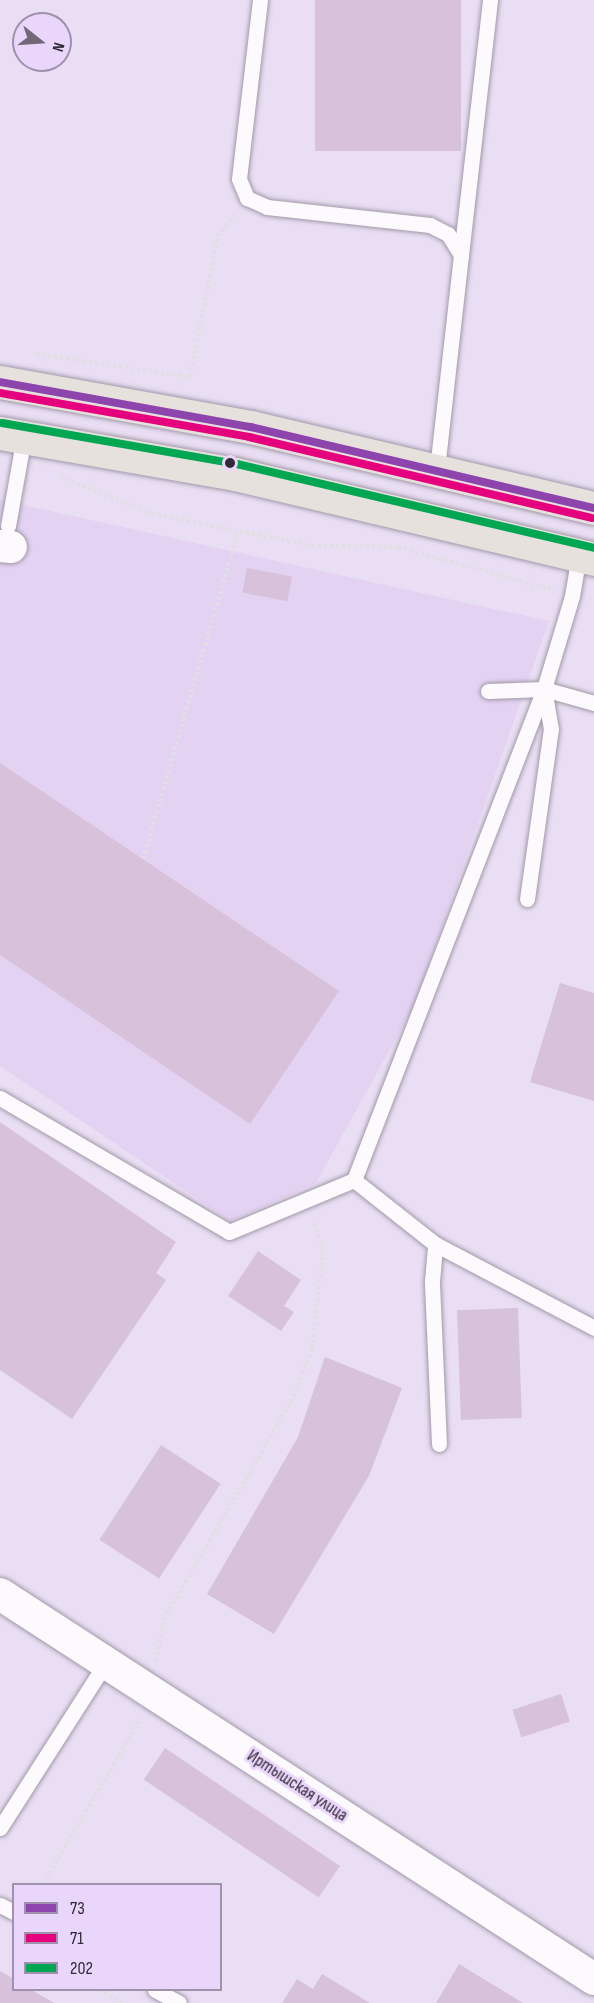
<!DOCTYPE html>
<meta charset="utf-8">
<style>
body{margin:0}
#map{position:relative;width:594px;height:2003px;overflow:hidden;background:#e9def3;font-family:"Sofia Sans Condensed",sans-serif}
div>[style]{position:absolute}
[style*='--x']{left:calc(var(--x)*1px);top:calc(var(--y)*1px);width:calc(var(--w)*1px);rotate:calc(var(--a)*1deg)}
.built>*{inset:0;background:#e4d2f3}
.building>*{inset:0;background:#d8c1db;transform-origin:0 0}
.path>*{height:4px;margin-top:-2px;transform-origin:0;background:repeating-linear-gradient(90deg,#e1dee4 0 3px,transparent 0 6px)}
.roads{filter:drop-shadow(0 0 2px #a299a9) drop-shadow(0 0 2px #a299a9)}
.service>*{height:15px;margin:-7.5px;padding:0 7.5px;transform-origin:7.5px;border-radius:7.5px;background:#fcfafd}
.minor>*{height:32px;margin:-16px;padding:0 16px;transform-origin:16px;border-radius:16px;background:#fcfafd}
.primary>*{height:33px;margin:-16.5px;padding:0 16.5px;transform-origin:16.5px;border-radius:16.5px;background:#e7e1de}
.bus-1>*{height:8px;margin:-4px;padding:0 4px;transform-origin:4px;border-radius:4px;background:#8e44ad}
.bus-2>*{height:8px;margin:-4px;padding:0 4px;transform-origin:4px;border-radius:4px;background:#e5007d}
.bus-3>*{height:8px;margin:-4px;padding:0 4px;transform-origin:4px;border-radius:4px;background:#00a651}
.dots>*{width:16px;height:16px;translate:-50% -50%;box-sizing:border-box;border:3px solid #ead6fb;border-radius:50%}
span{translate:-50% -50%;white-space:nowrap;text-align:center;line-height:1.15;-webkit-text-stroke:6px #ead6fb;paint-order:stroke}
.street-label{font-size:18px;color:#312a37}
.legend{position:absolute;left:12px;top:1883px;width:210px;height:108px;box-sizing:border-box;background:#ead6fb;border:2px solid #a091ad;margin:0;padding:8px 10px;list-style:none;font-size:18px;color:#312a37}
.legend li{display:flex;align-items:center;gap:12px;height:30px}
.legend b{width:30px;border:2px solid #a091ad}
.north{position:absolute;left:12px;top:12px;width:60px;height:60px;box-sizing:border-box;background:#ead6fb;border:2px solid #a091ad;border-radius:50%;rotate:107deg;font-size:16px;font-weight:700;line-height:24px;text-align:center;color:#312a37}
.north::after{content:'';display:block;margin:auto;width:21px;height:27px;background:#716979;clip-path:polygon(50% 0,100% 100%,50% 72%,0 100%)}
</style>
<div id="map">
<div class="built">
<i style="clip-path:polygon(0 500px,549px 621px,414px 1006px,316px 1183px,230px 1221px,0 1066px)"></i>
</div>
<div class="building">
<i style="left:315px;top:0;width:146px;height:151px"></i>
<i style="left:247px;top:568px;width:46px;height:25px;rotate:11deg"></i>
<i style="clip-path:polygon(0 763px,339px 991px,250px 1124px,0 955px)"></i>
<i style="clip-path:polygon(560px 983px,594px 993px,594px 1101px,530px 1082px)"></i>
<i style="clip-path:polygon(0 1122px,176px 1242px,156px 1273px,166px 1280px,72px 1419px,0 1370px)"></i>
<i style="clip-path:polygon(258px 1251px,301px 1280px,284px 1306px,294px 1312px,281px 1331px,228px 1296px)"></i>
<i style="left:518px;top:1308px;width:110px;height:61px;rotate:88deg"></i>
<i style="clip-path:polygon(325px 1357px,402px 1388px,369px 1476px,274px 1634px,207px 1594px,298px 1437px)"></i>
<i style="left:161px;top:1445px;width:71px;height:113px;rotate:33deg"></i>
<i style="left:561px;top:1694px;width:29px;height:51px;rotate:72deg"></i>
<i style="left:165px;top:1748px;width:211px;height:38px;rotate:34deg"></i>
<i style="clip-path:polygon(459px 1964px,523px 2003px,436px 2003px)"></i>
<i style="clip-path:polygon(0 1971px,14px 1979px,14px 1990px,32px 1990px,54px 2003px,0 2003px)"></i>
<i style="clip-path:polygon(322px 1974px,370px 2003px,282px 2003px,297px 1979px,313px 1989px)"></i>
</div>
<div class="path">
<i style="--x:36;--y:354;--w:156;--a:8.5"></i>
<i style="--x:190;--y:377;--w:144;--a:-78.8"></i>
<i style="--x:218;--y:236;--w:29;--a:-52"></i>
<i style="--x:60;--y:477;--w:99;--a:21.9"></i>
<i style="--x:152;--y:514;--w:163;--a:11.3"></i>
<i style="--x:312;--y:546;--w:86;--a:0.7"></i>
<i style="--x:398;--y:547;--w:160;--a:15.6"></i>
<i style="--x:143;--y:859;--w:341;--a:-73.8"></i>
<i style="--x:156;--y:1661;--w:43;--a:-79.2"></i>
<i style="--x:164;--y:1619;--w:251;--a:-59.7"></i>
<i style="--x:291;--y:1402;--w:57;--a:-68.4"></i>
<i style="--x:312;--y:1349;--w:101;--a:-83.7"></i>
<i style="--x:323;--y:1249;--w:29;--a:-108"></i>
<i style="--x:43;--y:1884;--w:191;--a:-59.4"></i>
<i style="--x:99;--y:1990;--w:26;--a:29"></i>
</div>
<div class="roads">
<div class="service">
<i style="--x:260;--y:0;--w:180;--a:96.7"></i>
<i style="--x:239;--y:179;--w:21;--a:67"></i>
<i style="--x:247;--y:198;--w:22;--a:24"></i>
<i style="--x:267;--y:207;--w:164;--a:6.3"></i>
<i style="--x:430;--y:225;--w:20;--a:27"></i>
<i style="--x:448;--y:234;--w:25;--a:58"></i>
<i style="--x:461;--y:255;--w:216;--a:96.4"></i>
<i style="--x:461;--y:255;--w:257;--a:-83.5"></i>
<i style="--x:8;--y:526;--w:91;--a:-79.9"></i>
<i style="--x:488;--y:691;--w:56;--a:-2"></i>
<i style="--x:544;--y:689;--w:52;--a:15.6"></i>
<i style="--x:527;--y:899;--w:172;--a:-82"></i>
<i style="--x:551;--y:729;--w:41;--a:-99.9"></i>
<i style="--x:0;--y:1098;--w:265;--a:30.3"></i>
<i style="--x:229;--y:1232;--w:135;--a:-22.6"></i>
<i style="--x:435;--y:1244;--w:180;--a:27.8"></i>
<i style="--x:439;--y:1444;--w:163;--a:-92.5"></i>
<i style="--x:432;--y:1281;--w:37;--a:-85"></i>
<i style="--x:435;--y:1244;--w:103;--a:-141.7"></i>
<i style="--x:354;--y:1180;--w:526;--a:-68.85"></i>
<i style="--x:544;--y:689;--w:97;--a:-73.2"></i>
<i style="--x:572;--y:596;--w:42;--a:-80.3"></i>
<i style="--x:0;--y:1828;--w:198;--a:-57.4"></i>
<i style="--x:0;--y:1905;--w:16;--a:27"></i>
<i style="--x:155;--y:1990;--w:27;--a:28"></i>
</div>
<div class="minor">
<i style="--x:0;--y:546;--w:11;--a:5"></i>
<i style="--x:0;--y:1594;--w:708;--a:32.95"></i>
</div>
<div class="primary">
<i style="--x:0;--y:382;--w:255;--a:10.2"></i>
<i style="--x:251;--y:427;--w:352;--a:13.3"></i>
<i style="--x:0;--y:433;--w:239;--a:9.9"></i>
<i style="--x:235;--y:474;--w:369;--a:13.3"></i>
</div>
</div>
<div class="bus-1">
<i style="--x:0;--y:382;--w:255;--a:10.2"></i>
<i style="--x:251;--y:427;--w:352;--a:13.3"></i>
</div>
<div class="bus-2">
<i style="--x:0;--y:393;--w:253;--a:10"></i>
<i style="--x:249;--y:437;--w:352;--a:13.3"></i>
</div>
<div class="bus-3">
<i style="--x:2;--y:423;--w:239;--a:9.9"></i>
<i style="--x:237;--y:464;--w:367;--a:13.2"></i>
</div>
<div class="dots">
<i style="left:230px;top:463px;background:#312a37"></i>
</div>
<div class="street-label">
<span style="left:297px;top:1786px;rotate:33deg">Иртышская улица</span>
</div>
<ul class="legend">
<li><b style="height:8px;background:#8e44ad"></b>73</li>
<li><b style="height:8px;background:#e5007d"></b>71</li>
<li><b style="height:8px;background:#00a651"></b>202</li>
</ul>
<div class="north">N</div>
</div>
